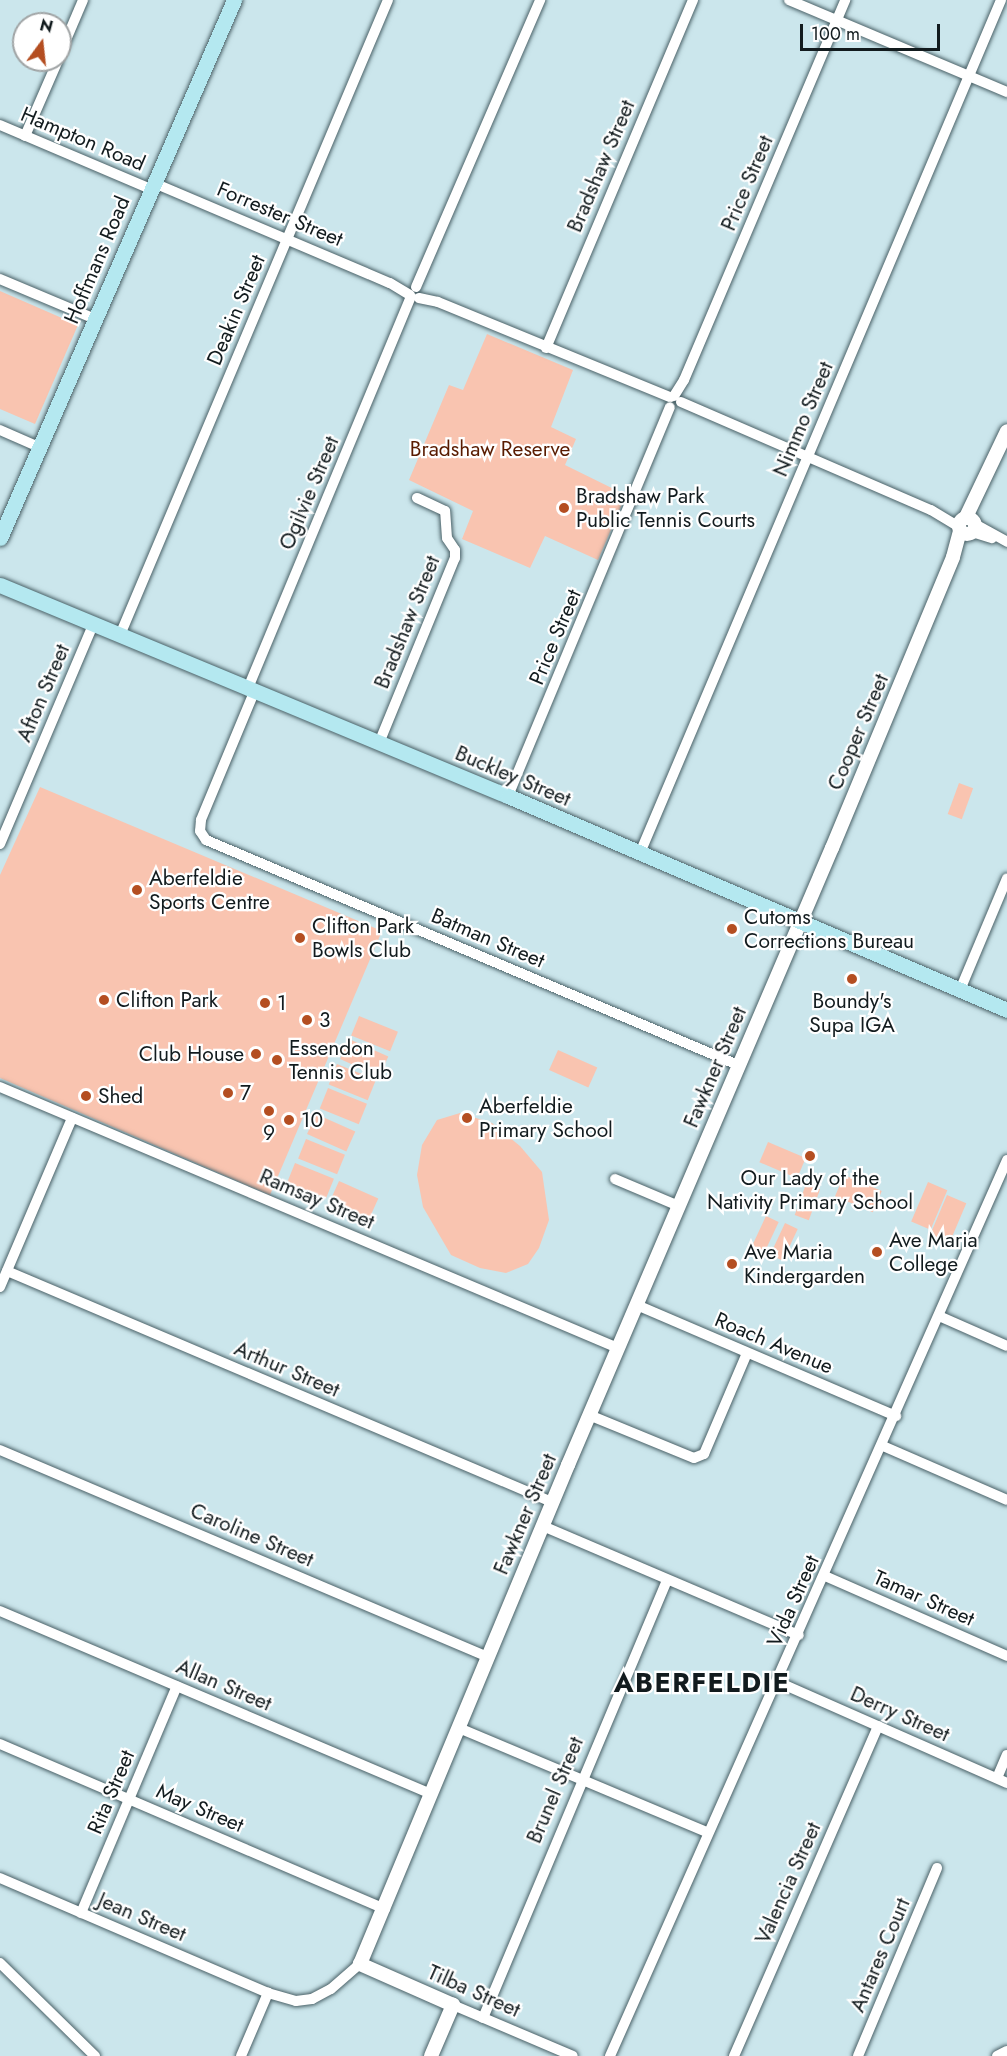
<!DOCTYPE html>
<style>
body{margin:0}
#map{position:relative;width:1007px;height:2056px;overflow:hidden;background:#cbe6ec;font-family:Jost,sans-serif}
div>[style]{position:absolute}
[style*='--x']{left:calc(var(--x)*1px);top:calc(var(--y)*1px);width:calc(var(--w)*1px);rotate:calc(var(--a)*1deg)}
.green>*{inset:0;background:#f9c4b0;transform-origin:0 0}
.roads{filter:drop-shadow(0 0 2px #4a6167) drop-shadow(0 0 2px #4a6167)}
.minor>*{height:10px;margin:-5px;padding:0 5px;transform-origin:5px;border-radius:5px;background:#fff}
.tertiary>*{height:14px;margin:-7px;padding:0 7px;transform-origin:7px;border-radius:7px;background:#fff}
.tertiary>.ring{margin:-7px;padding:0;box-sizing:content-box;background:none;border:14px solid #fff;border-radius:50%}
.secondary>*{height:15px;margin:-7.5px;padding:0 7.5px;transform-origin:7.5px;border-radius:7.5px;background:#b4e8f0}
.dots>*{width:16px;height:16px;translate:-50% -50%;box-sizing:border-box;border:3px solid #fff;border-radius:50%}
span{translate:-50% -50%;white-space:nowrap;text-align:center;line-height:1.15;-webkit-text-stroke:4.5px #fff;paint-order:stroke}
.street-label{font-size:21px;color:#121b1e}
.park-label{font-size:21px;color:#591b00}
.poi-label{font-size:21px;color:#121b1e}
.left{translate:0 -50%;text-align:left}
.right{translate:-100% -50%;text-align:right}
.district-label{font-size:27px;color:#121b1e;font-weight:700;letter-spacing:1.5px}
.north{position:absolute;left:12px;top:12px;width:60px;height:60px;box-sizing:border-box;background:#fff;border:2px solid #a0a4a5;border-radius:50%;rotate:15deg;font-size:16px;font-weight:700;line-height:24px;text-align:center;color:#121b1e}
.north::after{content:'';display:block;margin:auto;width:21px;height:27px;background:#b44e21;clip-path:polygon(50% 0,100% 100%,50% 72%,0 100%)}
.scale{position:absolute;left:800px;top:24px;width:140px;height:27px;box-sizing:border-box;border:3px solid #121b1e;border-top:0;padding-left:8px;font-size:18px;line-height:21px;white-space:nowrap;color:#121b1e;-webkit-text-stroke:4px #fff;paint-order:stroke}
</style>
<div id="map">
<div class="green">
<i style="clip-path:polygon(0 291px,78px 325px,35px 424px,0 409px)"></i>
<i style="clip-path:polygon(487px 334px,573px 370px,551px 427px,576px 439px,565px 465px,626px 495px,598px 560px,545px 536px,530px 568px,462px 539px,473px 511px,409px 480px,449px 385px,463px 390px)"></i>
<i style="left:959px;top:783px;width:15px;height:33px;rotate:20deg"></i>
<i style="clip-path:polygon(40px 787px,382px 931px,270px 1195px,0 1078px,0 875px)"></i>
<i style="left:359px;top:1016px;width:42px;height:21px;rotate:22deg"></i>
<i style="left:349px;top:1039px;width:43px;height:22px;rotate:24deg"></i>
<i style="left:558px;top:1050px;width:43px;height:22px;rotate:24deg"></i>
<i style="left:337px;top:1064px;width:42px;height:22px;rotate:22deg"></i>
<i style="left:328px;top:1088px;width:42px;height:22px;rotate:22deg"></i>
<i style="clip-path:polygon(460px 1113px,492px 1123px,520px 1146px,542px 1172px,549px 1220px,539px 1248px,528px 1264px,506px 1273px,480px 1268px,451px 1255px,423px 1207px,417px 1175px,422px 1145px,437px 1120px)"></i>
<i style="left:316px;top:1114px;width:43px;height:22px;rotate:24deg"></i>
<i style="left:306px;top:1139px;width:42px;height:21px;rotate:22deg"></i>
<i style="left:768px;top:1142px;width:41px;height:22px;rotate:23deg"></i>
<i style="left:295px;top:1163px;width:42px;height:21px;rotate:22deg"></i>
<i style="left:844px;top:1175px;width:41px;height:23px;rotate:23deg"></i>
<i style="left:339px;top:1181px;width:43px;height:22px;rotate:24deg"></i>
<i style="left:928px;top:1182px;width:21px;height:43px;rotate:23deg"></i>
<i style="left:806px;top:1184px;width:15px;height:33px;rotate:20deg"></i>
<i style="left:947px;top:1195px;width:21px;height:43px;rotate:23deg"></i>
<i style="left:766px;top:1216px;width:14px;height:35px;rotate:25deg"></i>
<i style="left:785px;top:1223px;width:14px;height:35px;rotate:25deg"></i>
</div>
<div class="roads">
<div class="minor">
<i style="--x:789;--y:0;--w:237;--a:22.9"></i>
<i style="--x:60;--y:54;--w:59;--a:-66.9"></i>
<i style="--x:0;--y:125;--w:164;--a:23"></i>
<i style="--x:25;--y:136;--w:83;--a:-66.5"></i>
<i style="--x:154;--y:183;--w:256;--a:23"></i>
<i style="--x:390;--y:283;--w:23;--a:31"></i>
<i style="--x:0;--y:279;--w:103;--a:22.8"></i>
<i style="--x:416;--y:287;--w:313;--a:-66.6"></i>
<i style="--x:419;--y:298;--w:19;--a:12"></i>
<i style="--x:438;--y:302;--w:251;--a:22.3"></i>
<i style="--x:546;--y:348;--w:378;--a:-67.1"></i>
<i style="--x:674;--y:396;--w:19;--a:-58"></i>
<i style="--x:684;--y:380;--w:413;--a:-67"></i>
<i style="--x:681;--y:402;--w:272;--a:23.4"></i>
<i style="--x:931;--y:510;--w:31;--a:31"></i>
<i style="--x:0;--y:430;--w:43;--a:23.6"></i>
<i style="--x:975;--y:524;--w:37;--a:29"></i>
<i style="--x:972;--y:532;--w:21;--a:17"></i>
<i style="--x:120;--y:635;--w:689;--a:-67.12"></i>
<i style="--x:248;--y:688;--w:424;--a:-67.4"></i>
<i style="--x:255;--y:690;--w:141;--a:112.6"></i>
<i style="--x:201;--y:820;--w:11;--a:95"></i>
<i style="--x:200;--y:831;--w:11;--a:56"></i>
<i style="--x:206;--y:840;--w:578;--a:22.93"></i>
<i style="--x:379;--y:743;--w:200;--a:-67.7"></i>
<i style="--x:455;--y:558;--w:8;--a:-90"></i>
<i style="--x:455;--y:550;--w:14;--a:-124"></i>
<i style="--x:447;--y:538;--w:27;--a:-94"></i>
<i style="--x:445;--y:511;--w:31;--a:-155"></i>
<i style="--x:508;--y:796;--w:421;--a:-67.4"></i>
<i style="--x:0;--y:844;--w:240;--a:-67"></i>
<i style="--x:640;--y:853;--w:926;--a:-67.06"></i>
<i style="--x:960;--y:990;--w:121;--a:-67.2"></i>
<i style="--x:0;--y:1087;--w:671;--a:22.9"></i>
<i style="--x:615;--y:1179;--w:69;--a:22.9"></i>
<i style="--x:7;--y:1271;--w:592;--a:22.97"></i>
<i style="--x:0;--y:1287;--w:184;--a:-66.9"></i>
<i style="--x:637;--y:1305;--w:282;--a:23.2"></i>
<i style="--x:939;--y:1316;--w:74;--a:23.8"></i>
<i style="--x:589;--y:1415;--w:113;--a:22.3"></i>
<i style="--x:694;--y:1458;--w:11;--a:-22"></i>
<i style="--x:704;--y:1454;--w:110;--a:-66.9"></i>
<i style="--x:883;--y:1446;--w:135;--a:23.5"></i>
<i style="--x:0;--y:1450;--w:530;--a:22.99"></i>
<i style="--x:543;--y:1526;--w:278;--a:23.1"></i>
<i style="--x:825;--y:1576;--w:199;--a:23.7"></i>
<i style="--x:0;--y:1611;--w:469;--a:23"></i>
<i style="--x:778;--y:1682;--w:250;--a:23.8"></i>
<i style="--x:459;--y:1728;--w:269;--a:22.8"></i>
<i style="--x:0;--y:1744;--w:419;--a:23.2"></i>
<i style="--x:997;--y:1778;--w:25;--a:-67"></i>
<i style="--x:0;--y:1878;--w:292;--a:23.2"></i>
<i style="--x:81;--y:1913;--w:246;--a:-67.1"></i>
<i style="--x:0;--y:1963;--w:133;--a:44.4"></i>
<i style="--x:453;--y:2005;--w:130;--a:23"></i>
<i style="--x:483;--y:2018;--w:475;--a:-67.2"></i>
<i style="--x:241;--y:2056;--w:69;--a:-66.8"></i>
<i style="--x:268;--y:1993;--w:29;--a:16"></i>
<i style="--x:296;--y:2001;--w:16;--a:-7"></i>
<i style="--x:312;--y:1999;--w:21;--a:-28"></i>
<i style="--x:331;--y:1989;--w:38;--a:-41"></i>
<i style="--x:610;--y:2056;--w:980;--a:-66.1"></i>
<i style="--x:734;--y:2056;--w:360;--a:-66.4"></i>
<i style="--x:858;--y:2056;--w:204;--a:-67.2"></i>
<i style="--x:997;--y:2056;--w:11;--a:-27"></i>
</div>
<div class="tertiary">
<i style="--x:966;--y:517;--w:95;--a:-64.5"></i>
<i class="ring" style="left:959px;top:518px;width:2px;height:2px"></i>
<i style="--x:431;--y:2056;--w:56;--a:-66.7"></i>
<i style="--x:453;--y:2005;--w:102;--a:-156.2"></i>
<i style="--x:360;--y:1964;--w:541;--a:-67.37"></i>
<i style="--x:568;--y:1465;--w:671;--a:-66.84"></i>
<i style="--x:832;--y:848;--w:315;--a:-67.4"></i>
<i style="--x:953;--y:557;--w:28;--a:-75"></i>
</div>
<div class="secondary">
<i style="--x:0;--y:538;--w:587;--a:-66.49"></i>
<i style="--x:0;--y:585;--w:550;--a:22.56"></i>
<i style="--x:508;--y:796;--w:543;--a:23.21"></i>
</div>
</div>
<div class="dots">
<i style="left:564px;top:508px;background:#b44e21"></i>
<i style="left:137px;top:890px;background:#b44e21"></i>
<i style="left:732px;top:929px;background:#b44e21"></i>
<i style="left:300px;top:938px;background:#b44e21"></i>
<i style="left:852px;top:979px;background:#b44e21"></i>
<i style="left:104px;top:1000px;background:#b44e21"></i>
<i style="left:265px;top:1003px;background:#b44e21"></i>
<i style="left:307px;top:1020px;background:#b44e21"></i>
<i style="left:256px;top:1054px;background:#b44e21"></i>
<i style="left:277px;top:1060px;background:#b44e21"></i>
<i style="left:228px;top:1093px;background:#b44e21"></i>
<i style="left:86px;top:1096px;background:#b44e21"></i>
<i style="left:269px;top:1111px;background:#b44e21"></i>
<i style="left:467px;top:1118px;background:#b44e21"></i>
<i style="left:289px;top:1120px;background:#b44e21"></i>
<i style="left:810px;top:1156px;background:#b44e21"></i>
<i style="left:877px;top:1252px;background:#b44e21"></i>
<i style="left:732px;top:1264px;background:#b44e21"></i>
</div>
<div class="street-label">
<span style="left:83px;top:139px;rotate:23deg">Hampton Road</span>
<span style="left:601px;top:166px;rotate:-67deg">Bradshaw Street</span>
<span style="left:747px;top:183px;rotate:-67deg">Price Street</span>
<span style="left:280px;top:214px;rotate:23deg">Forrester Street</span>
<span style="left:97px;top:260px;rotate:-67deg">Hoffmans Road</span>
<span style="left:236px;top:310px;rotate:-67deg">Deakin Street</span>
<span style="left:803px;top:419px;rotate:-67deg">Nimmo Street</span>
<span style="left:309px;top:493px;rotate:-67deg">Ogilvie Street</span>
<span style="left:407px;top:622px;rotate:-68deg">Bradshaw Street</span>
<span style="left:555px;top:637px;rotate:-67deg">Price Street</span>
<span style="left:43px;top:693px;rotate:-67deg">Afton Street</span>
<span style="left:858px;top:732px;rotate:-67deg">Cooper Street</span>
<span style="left:513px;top:776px;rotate:23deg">Buckley Street</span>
<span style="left:488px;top:938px;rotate:23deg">Batman Street</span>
<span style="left:715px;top:1067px;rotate:-67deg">Fawkner Street</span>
<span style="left:317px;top:1199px;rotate:23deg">Ramsay Street</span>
<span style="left:774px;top:1343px;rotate:23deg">Roach Avenue</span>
<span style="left:287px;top:1369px;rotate:23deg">Arthur Street</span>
<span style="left:525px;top:1514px;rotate:-67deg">Fawkner Street</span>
<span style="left:252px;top:1535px;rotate:23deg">Caroline Street</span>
<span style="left:924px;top:1598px;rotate:24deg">Tamar Street</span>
<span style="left:793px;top:1601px;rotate:-66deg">Vida Street</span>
<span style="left:224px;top:1685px;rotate:23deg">Allan Street</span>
<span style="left:900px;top:1714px;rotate:24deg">Derry Street</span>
<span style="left:555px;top:1790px;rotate:-67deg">Brunel Street</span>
<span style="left:111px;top:1792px;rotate:-67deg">Rita Street</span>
<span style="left:200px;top:1808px;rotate:23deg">May Street</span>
<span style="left:788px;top:1883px;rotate:-66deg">Valencia Street</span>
<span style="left:142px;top:1917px;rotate:23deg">Jean Street</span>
<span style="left:880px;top:1955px;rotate:-67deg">Antares Court</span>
<span style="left:474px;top:1991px;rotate:24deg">Tilba Street</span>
</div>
<div class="park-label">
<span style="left:490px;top:449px">Bradshaw Reserve</span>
</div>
<div class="poi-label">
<span class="left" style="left:576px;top:508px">Bradshaw Park<br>Public Tennis Courts</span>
<span class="left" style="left:149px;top:890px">Aberfeldie<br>Sports Centre</span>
<span class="left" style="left:744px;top:929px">Cutoms<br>Corrections Bureau</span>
<span class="left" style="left:312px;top:938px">Clifton Park<br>Bowls Club</span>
<span class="left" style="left:116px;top:1000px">Clifton Park</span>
<span style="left:852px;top:1013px">Boundy's<br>Supa IGA</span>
<span class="left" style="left:277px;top:1003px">1</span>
<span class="left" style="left:319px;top:1020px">3</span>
<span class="left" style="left:289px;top:1060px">Essendon<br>Tennis Club</span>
<span class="right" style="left:244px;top:1054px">Club House</span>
<span class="left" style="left:240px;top:1093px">7</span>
<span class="left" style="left:98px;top:1096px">Shed</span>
<span class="left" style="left:479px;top:1118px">Aberfeldie<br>Primary School</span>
<span class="left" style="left:301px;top:1120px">10</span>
<span style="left:269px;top:1133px">9</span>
<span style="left:810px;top:1190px">Our Lady of the<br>Nativity Primary School</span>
<span class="left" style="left:889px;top:1252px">Ave Maria<br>College</span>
<span class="left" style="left:744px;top:1264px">Ave Maria<br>Kindergarden</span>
</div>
<div class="district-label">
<span style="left:702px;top:1683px">ABERFELDIE</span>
</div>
<div class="north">N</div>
<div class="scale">100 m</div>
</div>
